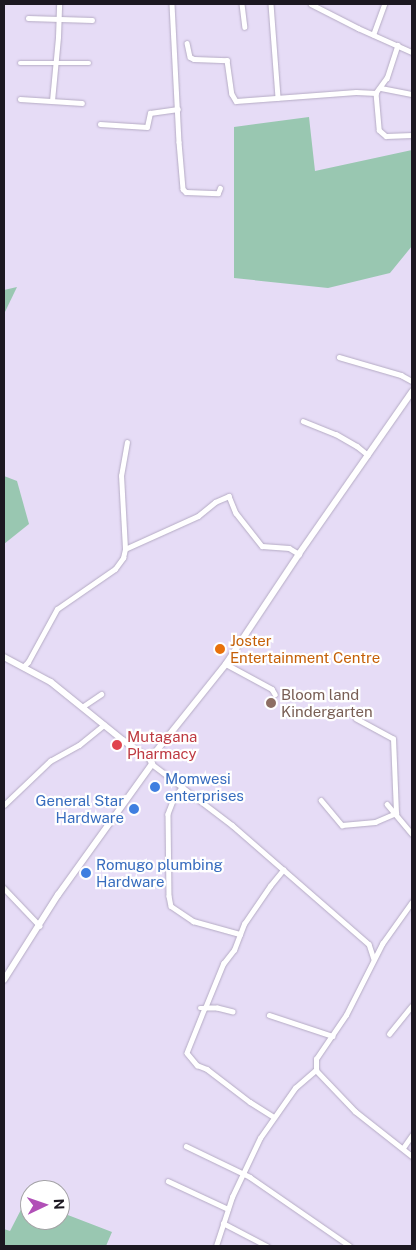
<!DOCTYPE html>
<style>
body{margin:0}
#map{position:relative;width:416px;height:1250px;overflow:hidden;background:#e6dcf6;font-family:"Public Sans",sans-serif}
div>[style]{position:absolute}
[style*='--x']{left:calc(var(--x)*1px);top:calc(var(--y)*1px);width:calc(var(--w)*1px);rotate:calc(var(--a)*1deg)}
.green>*{inset:0;background:#99c7b1}
.roads{filter:drop-shadow(0 0 1px #b5abc4) drop-shadow(0 0 1px #b5abc4)}
.minor>*{height:4.5px;margin:-2.25px;padding:0 2.25px;transform-origin:2.25px;border-radius:2.25px;background:#fff}
.tertiary>*{height:5.5px;margin:-2.75px;padding:0 2.75px;transform-origin:2.75px;border-radius:2.75px;background:#fff}
.dots>*{width:14px;height:14px;translate:-50% -50%;box-sizing:border-box;border:2px solid #fff;border-radius:50%}
span{translate:-50% -50%;white-space:nowrap;text-align:center;line-height:1.15;-webkit-text-stroke:4.5px #fff;paint-order:stroke}
.food-label{font-size:15px;color:#c56008}
.left{translate:0 -50%;text-align:left}
.education-label{font-size:15px;color:#785e54}
.health-label{font-size:15px;color:#be3a42}
.shop-label{font-size:15px;color:#366cbe}
.right{translate:-100% -50%;text-align:right}
.frame{position:absolute;inset:0;border:5px solid #1c1821;pointer-events:none}
.north{position:absolute;left:20px;top:1180px;width:50px;height:50px;box-sizing:border-box;background:#fff;border:1px solid #a4a3a6;border-radius:50%;rotate:87deg;font-size:14px;font-weight:700;line-height:20px;text-align:center;color:#1c1821}
.north::after{content:'';display:block;margin:auto;width:18px;height:22px;background:#b150b7;clip-path:polygon(50% 0,100% 100%,50% 72%,0 100%)}
</style>
<div id="map">
<div class="green">
<i style="clip-path:polygon(309px 117px,315px 171px,412px 150px,412px 246px,390px 273px,328px 288px,234px 278px,234px 127px)"></i>
<i style="clip-path:polygon(17px 287px,4px 314px,4px 290px)"></i>
<i style="clip-path:polygon(4px 476px,17px 481px,29px 524px,4px 544px)"></i>
<i style="clip-path:polygon(27px 1198px,30px 1200px,30px 1220px,60px 1220px,60px 1212px,112px 1232px,106px 1246px,4px 1246px,4px 1229px,10px 1231px)"></i>
</div>
<div class="roads">
<div class="minor">
<i style="--x:172;--y:4;--w:138;--a:87.1"></i>
<i style="--x:179;--y:142;--w:47;--a:85.1"></i>
<i style="--x:183;--y:189;--w:4;--a:45"></i>
<i style="--x:186;--y:192;--w:32;--a:2"></i>
<i style="--x:218;--y:193;--w:5;--a:-68"></i>
<i style="--x:242;--y:4;--w:23;--a:83"></i>
<i style="--x:271;--y:4;--w:94;--a:85.7"></i>
<i style="--x:311;--y:4;--w:53;--a:27.1"></i>
<i style="--x:358;--y:28;--w:59;--a:24"></i>
<i style="--x:28;--y:18;--w:64;--a:1.8"></i>
<i style="--x:373;--y:35;--w:33;--a:-70"></i>
<i style="--x:187;--y:43;--w:14;--a:78"></i>
<i style="--x:190;--y:57;--w:4;--a:27"></i>
<i style="--x:194;--y:59;--w:33;--a:2"></i>
<i style="--x:227;--y:60;--w:34;--a:82"></i>
<i style="--x:232;--y:94;--w:8;--a:60"></i>
<i style="--x:236;--y:101;--w:120;--a:-4.3"></i>
<i style="--x:356;--y:92;--w:20;--a:3"></i>
<i style="--x:398;--y:45;--w:35;--a:108"></i>
<i style="--x:387;--y:78;--w:19;--a:126"></i>
<i style="--x:376;--y:93;--w:37;--a:85"></i>
<i style="--x:379;--y:130;--w:9;--a:41"></i>
<i style="--x:386;--y:136;--w:26;--a:-2"></i>
<i style="--x:20;--y:63;--w:69;--a:0"></i>
<i style="--x:381;--y:88;--w:32;--a:11"></i>
<i style="--x:20;--y:99;--w:62;--a:3.7"></i>
<i style="--x:52;--y:101;--w:64;--a:-84.6"></i>
<i style="--x:58;--y:37;--w:33;--a:-88"></i>
<i style="--x:100;--y:124;--w:47;--a:3.7"></i>
<i style="--x:147;--y:127;--w:14;--a:-78"></i>
<i style="--x:150;--y:113;--w:28;--a:-8"></i>
<i style="--x:339;--y:357;--w:65;--a:16.2"></i>
<i style="--x:401;--y:375;--w:13;--a:29"></i>
<i style="--x:303;--y:421;--w:35;--a:22"></i>
<i style="--x:336;--y:434;--w:24;--a:30"></i>
<i style="--x:357;--y:446;--w:14;--a:39"></i>
<i style="--x:125;--y:549;--w:73;--a:-93.1"></i>
<i style="--x:121;--y:476;--w:34;--a:-80"></i>
<i style="--x:226;--y:664;--w:52;--a:28.5"></i>
<i style="--x:272;--y:689;--w:6;--a:59"></i>
<i style="--x:23;--y:667;--w:7;--a:-45"></i>
<i style="--x:28;--y:662;--w:60;--a:-61.3"></i>
<i style="--x:57;--y:609;--w:70;--a:-34.6"></i>
<i style="--x:115;--y:569;--w:14;--a:-54"></i>
<i style="--x:123;--y:558;--w:9;--a:-77"></i>
<i style="--x:125;--y:549;--w:80;--a:-24.3"></i>
<i style="--x:198;--y:516;--w:22;--a:-39"></i>
<i style="--x:215;--y:502;--w:15;--a:-23"></i>
<i style="--x:229;--y:496;--w:18;--a:68"></i>
<i style="--x:236;--y:513;--w:42;--a:51.8"></i>
<i style="--x:262;--y:546;--w:27;--a:4"></i>
<i style="--x:289;--y:548;--w:12;--a:31"></i>
<i style="--x:82;--y:707;--w:23;--a:-34"></i>
<i style="--x:152;--y:764;--w:101;--a:37.3"></i>
<i style="--x:232;--y:825;--w:181;--a:41"></i>
<i style="--x:369;--y:944;--w:16;--a:72"></i>
<i style="--x:183;--y:786;--w:18;--a:124"></i>
<i style="--x:173;--y:801;--w:14;--a:111"></i>
<i style="--x:168;--y:814;--w:82;--a:89.3"></i>
<i style="--x:169;--y:896;--w:10;--a:79"></i>
<i style="--x:171;--y:906;--w:27;--a:34"></i>
<i style="--x:193;--y:921;--w:49;--a:15.5"></i>
<i style="--x:321;--y:800;--w:33;--a:50"></i>
<i style="--x:342;--y:825;--w:33;--a:-5"></i>
<i style="--x:375;--y:822;--w:23;--a:-23"></i>
<i style="--x:396;--y:813;--w:74;--a:-92.3"></i>
<i style="--x:393;--y:739;--w:42;--a:-151.6"></i>
<i style="--x:387;--y:804;--w:39;--a:50"></i>
<i style="--x:4;--y:805;--w:64;--a:-43.7"></i>
<i style="--x:50;--y:761;--w:33;--a:-29"></i>
<i style="--x:79;--y:745;--w:32;--a:-39"></i>
<i style="--x:4;--y:888;--w:52;--a:46.5"></i>
<i style="--x:200;--y:1008;--w:5;--a:0"></i>
<i style="--x:205;--y:1008;--w:48;--a:-67.8"></i>
<i style="--x:223;--y:964;--w:18;--a:-52"></i>
<i style="--x:234;--y:950;--w:28;--a:-69"></i>
<i style="--x:244;--y:924;--w:46;--a:-55.6"></i>
<i style="--x:270;--y:886;--w:21;--a:-51"></i>
<i style="--x:233;--y:1012;--w:16;--a:-166"></i>
<i style="--x:217;--y:1008;--w:12;--a:180"></i>
<i style="--x:205;--y:1008;--w:48;--a:111.8"></i>
<i style="--x:187;--y:1053;--w:16;--a:50"></i>
<i style="--x:197;--y:1065;--w:11;--a:22"></i>
<i style="--x:207;--y:1069;--w:54;--a:37.5"></i>
<i style="--x:250;--y:1102;--w:28;--a:32"></i>
<i style="--x:269;--y:1015;--w:67;--a:18.2"></i>
<i style="--x:389;--y:1034;--w:36;--a:-51"></i>
<i style="--x:316;--y:1070;--w:57;--a:46.4"></i>
<i style="--x:355;--y:1111;--w:73;--a:38.3"></i>
<i style="--x:186;--y:1146;--w:71;--a:25.8"></i>
<i style="--x:250;--y:1177;--w:121;--a:34.6"></i>
<i style="--x:403;--y:1148;--w:16;--a:-55"></i>
<i style="--x:168;--y:1181;--w:66;--a:25"></i>
<i style="--x:223;--y:1223;--w:50;--a:27.6"></i>
<i style="--x:216;--y:1246;--w:52;--a:-71.9"></i>
<i style="--x:232;--y:1197;--w:65;--a:-64.6"></i>
<i style="--x:260;--y:1138;--w:61;--a:-55"></i>
<i style="--x:295;--y:1088;--w:28;--a:-41"></i>
<i style="--x:316;--y:1070;--w:11;--a:-90"></i>
<i style="--x:316;--y:1059;--w:53;--a:-55.7"></i>
<i style="--x:346;--y:1015;--w:80;--a:-63.1"></i>
<i style="--x:382;--y:944;--w:52;--a:-54.5"></i>
</div>
<div class="tertiary">
<i style="--x:4;--y:657;--w:53;--a:28"></i>
<i style="--x:51;--y:682;--w:92;--a:38.9"></i>
<i style="--x:123;--y:740;--w:33;--a:35"></i>
<i style="--x:4;--y:980;--w:101;--a:-57.6"></i>
<i style="--x:58;--y:895;--w:161;--a:-54.3"></i>
<i style="--x:152;--y:764;--w:5;--a:-112"></i>
<i style="--x:150;--y:759;--w:122;--a:-51.3"></i>
<i style="--x:226;--y:664;--w:132;--a:-56.4"></i>
<i style="--x:299;--y:554;--w:198;--a:-55.1"></i>
</div>
</div>
<div class="dots">
<i style="left:220px;top:649px;background:#e8710a"></i>
<i style="left:271px;top:703px;background:#8d6e63"></i>
<i style="left:117px;top:745px;background:#e0444e"></i>
<i style="left:155px;top:787px;background:#3f7fe0"></i>
<i style="left:134px;top:809px;background:#3f7fe0"></i>
<i style="left:86px;top:873px;background:#3f7fe0"></i>
</div>
<div class="food-label">
<span class="left" style="left:230px;top:649px">Joster<br>Entertainment Centre</span>
</div>
<div class="education-label">
<span class="left" style="left:281px;top:703px">Bloom land<br>Kindergarten</span>
</div>
<div class="health-label">
<span class="left" style="left:127px;top:745px">Mutagana<br>Pharmacy</span>
</div>
<div class="shop-label">
<span class="left" style="left:165px;top:787px">Momwesi<br>enterprises</span>
<span class="right" style="left:124px;top:809px">General Star<br>Hardware</span>
<span class="left" style="left:96px;top:873px">Romugo plumbing<br>Hardware</span>
</div>
<div class="frame"></div>
<div class="north">N</div>
</div>
